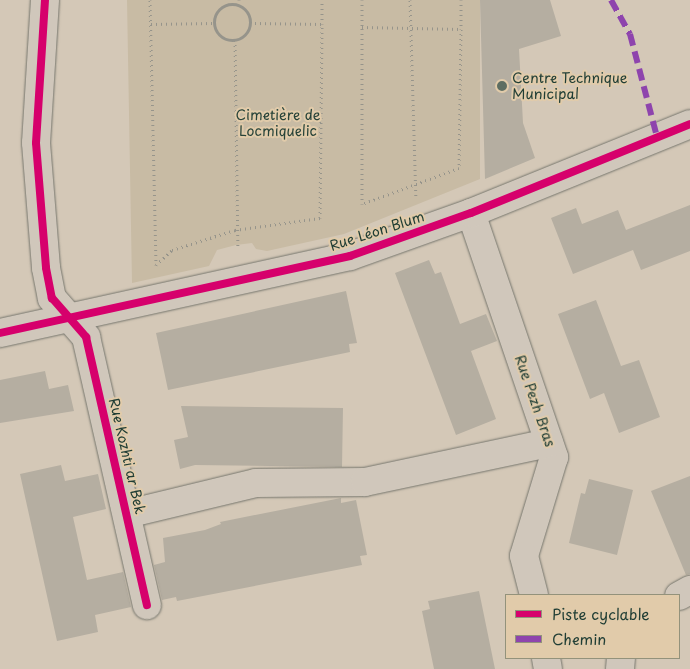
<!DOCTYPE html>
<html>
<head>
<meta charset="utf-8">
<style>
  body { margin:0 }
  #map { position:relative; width:690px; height:669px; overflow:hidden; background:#d4c8b7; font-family:"Playpen Sans",sans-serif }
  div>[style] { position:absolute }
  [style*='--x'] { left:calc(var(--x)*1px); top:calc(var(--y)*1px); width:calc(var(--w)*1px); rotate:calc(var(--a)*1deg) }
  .green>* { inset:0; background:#c8bba4 }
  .building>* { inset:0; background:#b5aea1 }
  .path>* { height:3px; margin-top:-1.5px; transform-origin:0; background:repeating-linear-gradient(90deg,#96948b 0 1px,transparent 0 5px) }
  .path>.ring { margin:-1.5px; padding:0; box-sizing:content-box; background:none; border:3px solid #96948b; border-radius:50% }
  .roads { filter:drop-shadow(0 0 1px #76766d) drop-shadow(0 0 1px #76766d) }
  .minor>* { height:28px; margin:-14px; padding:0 14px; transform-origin:14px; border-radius:14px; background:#d0c7bb }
  .quiet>* { height:6px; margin-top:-3px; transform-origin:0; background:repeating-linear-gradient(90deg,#8e44ad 0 12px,transparent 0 18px) }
  .cycleway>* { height:8px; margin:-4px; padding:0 4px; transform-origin:4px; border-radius:4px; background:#d6006c }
  .dots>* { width:14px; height:14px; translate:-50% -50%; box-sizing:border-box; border:2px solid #e1cbaa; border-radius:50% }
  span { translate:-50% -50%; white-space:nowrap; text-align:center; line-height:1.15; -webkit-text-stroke:4px #e1cbaa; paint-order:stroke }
  .poi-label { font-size:14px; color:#1f3d34 }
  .left { translate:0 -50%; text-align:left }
  .park-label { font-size:14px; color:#274339 }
  .street-label { font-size:14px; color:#1f3d34 }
  .legend { position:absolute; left:505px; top:594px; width:175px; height:65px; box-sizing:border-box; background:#e1cbaa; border:1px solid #93927b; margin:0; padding:6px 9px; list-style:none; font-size:15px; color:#1f3d34 }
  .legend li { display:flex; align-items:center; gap:10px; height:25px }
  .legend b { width:25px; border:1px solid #93927b }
</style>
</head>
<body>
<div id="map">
  <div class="green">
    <div style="clip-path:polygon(127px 0,480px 0,480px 179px,344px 234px,267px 251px,256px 249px,252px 243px,236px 245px,217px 250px,209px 266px,132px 283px)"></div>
  </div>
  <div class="building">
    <div style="clip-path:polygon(480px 0,550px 0,561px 36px,519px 49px,523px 123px,535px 158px,485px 179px)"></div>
    <div style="clip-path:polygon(690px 205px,690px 251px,641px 270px,633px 250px,573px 274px,551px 218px,576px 208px,582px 224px,618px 210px,626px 230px)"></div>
    <div style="clip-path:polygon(429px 260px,435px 274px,441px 272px,460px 324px,486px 314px,497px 341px,471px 351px,496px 419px,456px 435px,395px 273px)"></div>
    <div style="clip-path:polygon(346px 291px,357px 343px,349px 344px,350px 352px,168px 390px,156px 333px)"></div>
    <div style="clip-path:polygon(596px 300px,621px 366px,639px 360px,660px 417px,619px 433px,604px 393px,590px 399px,558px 314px)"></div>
    <div style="clip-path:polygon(45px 371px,49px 389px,68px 385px,74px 411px,0 423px,0 380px)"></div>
    <div style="clip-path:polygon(181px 406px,343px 408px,342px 467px,195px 465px,180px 469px,174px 440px,188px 437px)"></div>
    <div style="clip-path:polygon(61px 465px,65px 481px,98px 474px,106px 509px,73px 517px,87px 580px,123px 572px,131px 607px,95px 615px,98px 632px,57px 641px,20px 474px)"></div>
    <div style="clip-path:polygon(690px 476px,690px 574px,686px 575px,651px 491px)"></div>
    <div style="clip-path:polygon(589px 479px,633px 490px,617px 555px,569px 543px,581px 493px,585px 494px)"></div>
    <div style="clip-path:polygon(341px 498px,341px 503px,356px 500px,367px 555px,360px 556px,362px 565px,177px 601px,176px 597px,162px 600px,154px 565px,165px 562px,163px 538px,205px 530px,221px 524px,220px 522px)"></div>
    <div style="clip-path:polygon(479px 591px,495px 669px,434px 669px,422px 611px,430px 609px,428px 601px)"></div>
  </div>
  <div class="path">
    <div style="--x:150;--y:0;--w:265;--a:88.7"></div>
    <div style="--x:156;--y:265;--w:22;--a:-43"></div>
    <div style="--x:172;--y:250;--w:66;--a:-17.6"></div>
    <div style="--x:235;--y:230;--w:86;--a:-8"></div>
    <div style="--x:320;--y:218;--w:194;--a:-89.4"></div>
    <div style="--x:362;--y:0;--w:27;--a:90"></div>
    <div style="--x:410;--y:0;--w:199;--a:88.3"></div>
    <div style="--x:461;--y:0;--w:29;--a:90"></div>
    <div style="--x:461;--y:29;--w:139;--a:90.8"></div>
    <div style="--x:459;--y:168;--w:103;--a:159.6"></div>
    <div style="--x:362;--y:204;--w:177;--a:-90"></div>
    <div style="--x:362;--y:27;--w:99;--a:1.2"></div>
    <div class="ring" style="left:214px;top:4px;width:33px;height:33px"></div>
    <div style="--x:239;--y:5;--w:5;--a:-90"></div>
    <div style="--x:250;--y:23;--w:72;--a:0.8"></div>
    <div style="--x:322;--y:24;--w:24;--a:-90"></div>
    <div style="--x:151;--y:24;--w:63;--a:-0.9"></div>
    <div style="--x:235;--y:40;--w:209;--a:89.2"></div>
  </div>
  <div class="roads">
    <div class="minor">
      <div style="--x:45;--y:0;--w:143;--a:93.6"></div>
      <div style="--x:36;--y:143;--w:125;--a:85.4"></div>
      <div style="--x:46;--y:268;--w:31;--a:79"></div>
      <div style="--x:52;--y:298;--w:52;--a:48.9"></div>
      <div style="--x:86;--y:337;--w:275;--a:77.2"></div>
      <div style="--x:471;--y:213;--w:258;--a:71.2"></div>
      <div style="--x:554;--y:457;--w:103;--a:106.9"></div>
      <div style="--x:524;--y:556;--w:40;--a:75.6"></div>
      <div style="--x:0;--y:333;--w:358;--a:-12.4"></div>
      <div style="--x:350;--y:256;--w:128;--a:-19.6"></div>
      <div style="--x:471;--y:213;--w:236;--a:-22.1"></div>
      <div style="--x:127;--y:514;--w:133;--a:-13.5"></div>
      <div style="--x:256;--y:483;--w:109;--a:-0.5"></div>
      <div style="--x:365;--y:482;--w:188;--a:-12"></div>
      <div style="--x:679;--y:596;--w:13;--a:-29"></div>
      <div style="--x:546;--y:658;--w:11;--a:80"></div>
      <div style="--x:620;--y:669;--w:11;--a:-85"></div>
    </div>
  </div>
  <div class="quiet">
    <div style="--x:611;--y:0;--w:39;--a:61"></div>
    <div style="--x:630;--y:34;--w:106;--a:75.3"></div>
  </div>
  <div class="cycleway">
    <div style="--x:45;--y:0;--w:143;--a:93.6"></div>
    <div style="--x:36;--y:143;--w:125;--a:85.4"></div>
    <div style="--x:46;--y:268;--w:31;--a:79"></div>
    <div style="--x:52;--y:298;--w:52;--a:48.9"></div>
    <div style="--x:86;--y:337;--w:275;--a:77.2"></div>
    <div style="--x:0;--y:333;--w:358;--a:-12.4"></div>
    <div style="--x:350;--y:256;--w:128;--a:-19.6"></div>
    <div style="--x:471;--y:213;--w:236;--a:-22.1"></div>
  </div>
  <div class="dots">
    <div style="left:502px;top:86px;background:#5e6e62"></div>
  </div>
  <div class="poi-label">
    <span class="left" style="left:512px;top:86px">Centre Technique<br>Municipal</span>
  </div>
  <div class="park-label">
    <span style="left:278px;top:123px">Cimetière de<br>Locmiquelic</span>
  </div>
  <div class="street-label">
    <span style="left:377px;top:231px;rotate:-18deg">Rue Léon Blum</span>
    <span style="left:535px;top:401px;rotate:71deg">Rue Pezh Bras</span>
    <span style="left:127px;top:456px;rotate:77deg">Rue Kozhti ar Bek</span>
  </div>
  <ul class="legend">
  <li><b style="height:6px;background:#d6006c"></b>Piste cyclable</li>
  <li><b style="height:6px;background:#8e44ad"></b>Chemin</li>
  </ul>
</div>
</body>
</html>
